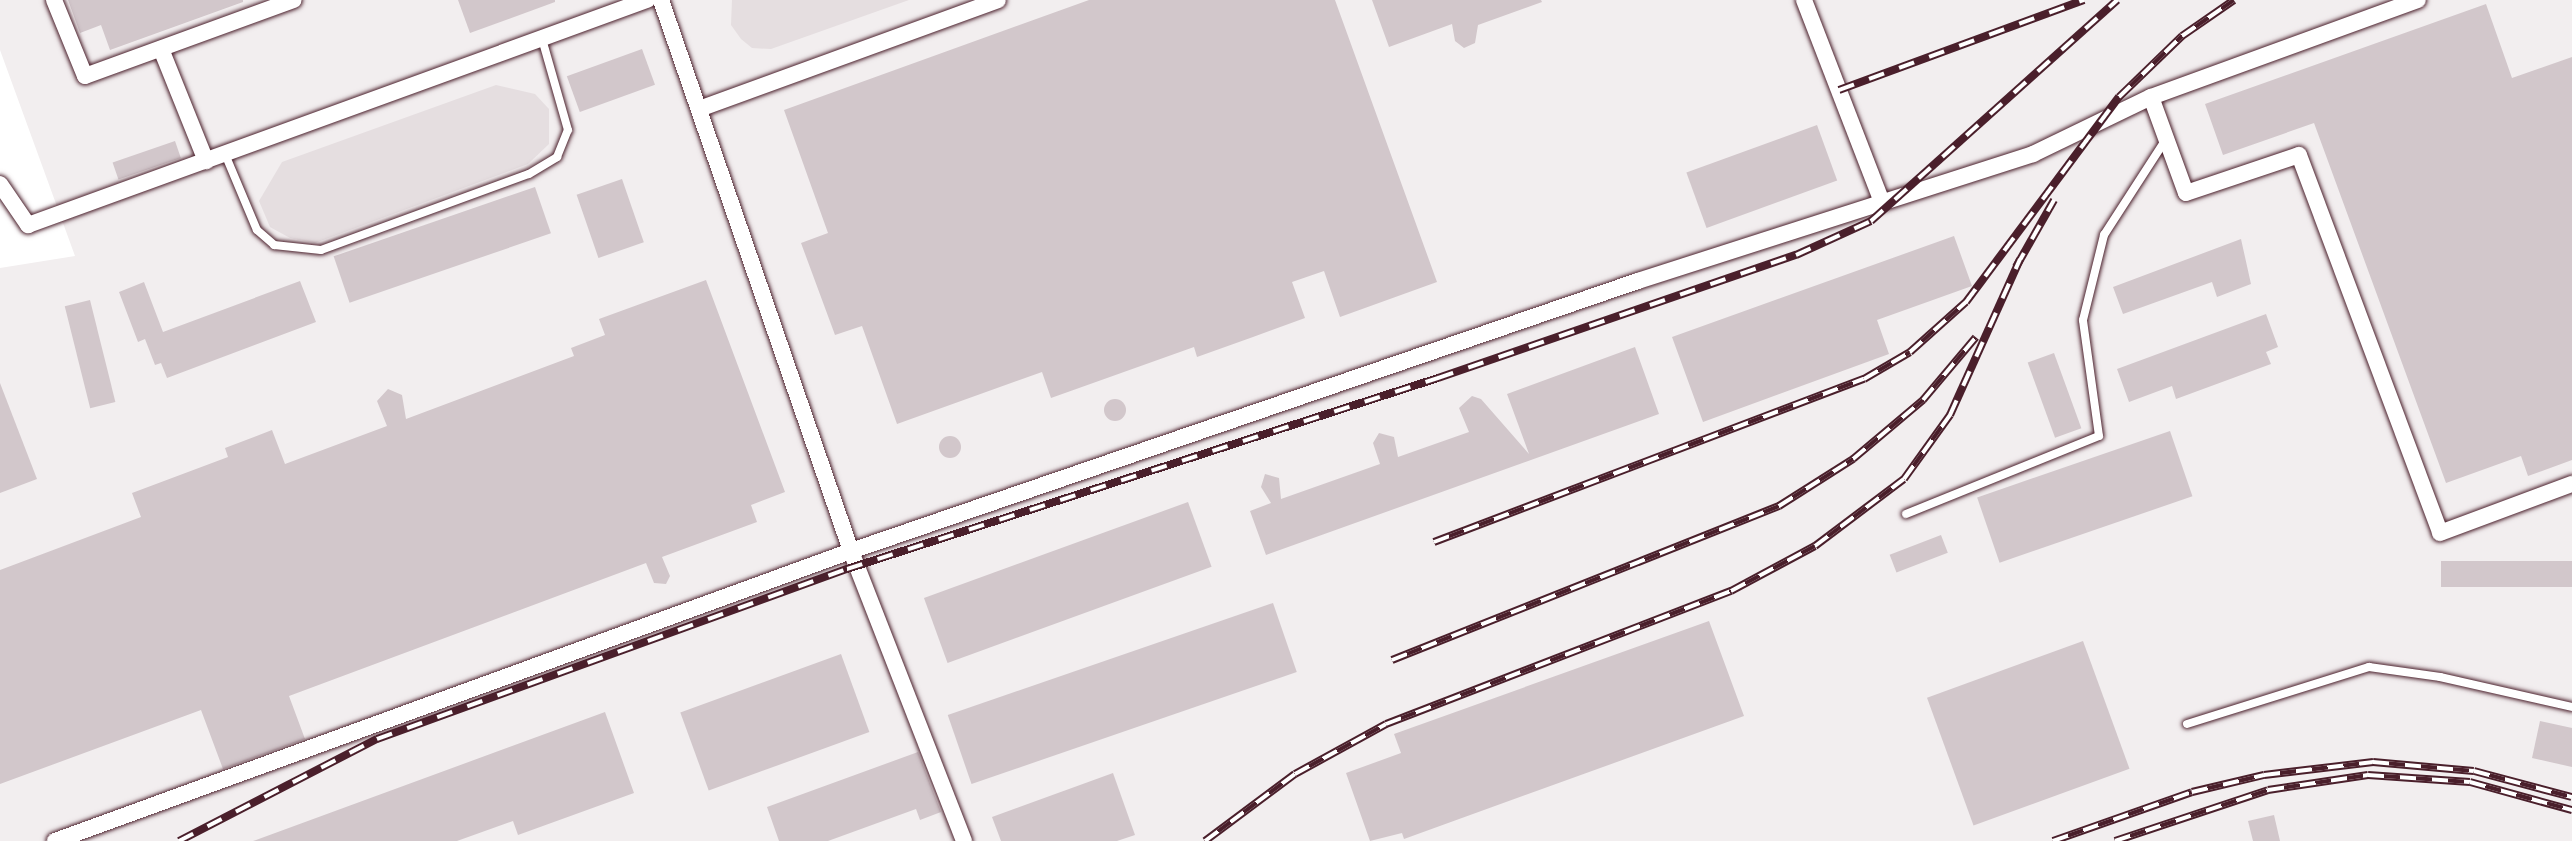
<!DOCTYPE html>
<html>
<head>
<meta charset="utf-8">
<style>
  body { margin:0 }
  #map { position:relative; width:2572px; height:841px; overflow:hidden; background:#fff; font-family:"Playpen Sans",sans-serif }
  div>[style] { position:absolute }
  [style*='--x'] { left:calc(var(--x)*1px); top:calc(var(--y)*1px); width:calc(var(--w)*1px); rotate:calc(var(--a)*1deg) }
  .built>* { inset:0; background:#f2eeef }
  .green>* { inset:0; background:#e5dee0 }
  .building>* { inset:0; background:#d2c7cb; transform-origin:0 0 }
  .round { border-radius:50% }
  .roads { filter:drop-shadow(0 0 2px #4a1f2b) drop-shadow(0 0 2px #4a1f2b) }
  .service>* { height:8px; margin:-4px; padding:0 4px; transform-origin:4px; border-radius:4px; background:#fff }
  .minor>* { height:16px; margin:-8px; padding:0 8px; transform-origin:8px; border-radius:8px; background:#fff }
  .rail>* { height:8px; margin-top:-4px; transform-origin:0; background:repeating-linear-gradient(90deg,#fff 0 16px,#4a1f2b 0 32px); box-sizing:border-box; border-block:2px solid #4a1f2b }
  span { translate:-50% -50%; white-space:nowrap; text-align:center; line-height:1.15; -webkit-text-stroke:7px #fff; paint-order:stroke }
</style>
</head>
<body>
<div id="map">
  <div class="built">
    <div style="clip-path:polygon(0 0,2572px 0,2572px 841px,0 841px,0 268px,75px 256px,0 50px)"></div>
  </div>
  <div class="green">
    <div style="clip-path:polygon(732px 0,909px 0,771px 49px,752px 48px,741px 39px,731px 25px)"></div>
    <div style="clip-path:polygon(496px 85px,535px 94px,549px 109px,549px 144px,528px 164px,315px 243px,290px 238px,270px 227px,259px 201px,282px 162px)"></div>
  </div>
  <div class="building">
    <div style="clip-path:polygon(68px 0,243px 0,243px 2px,110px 50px,101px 25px,80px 33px)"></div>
    <div style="clip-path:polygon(458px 0,555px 0,555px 2px,470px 33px)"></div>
    <div style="clip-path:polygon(1089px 0,1335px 0,1437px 282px,1340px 317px,1324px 271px,1292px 282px,1305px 318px,1253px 337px,1197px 357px,1194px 347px,1051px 398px,1042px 372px,897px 424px,862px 326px,835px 335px,801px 243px,828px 233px,784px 110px)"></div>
    <div style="clip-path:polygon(1372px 0,1541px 0,1542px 2px,1478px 25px,1475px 43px,1464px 48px,1455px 41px,1452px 24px,1389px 47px)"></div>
    <div style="clip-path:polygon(2486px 4px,2512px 78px,2572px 57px,2572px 460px,2528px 476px,2521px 456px,2446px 483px,2314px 123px,2223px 155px,2205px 104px)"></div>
    <div style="left:642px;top:49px;width:38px;height:80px;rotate:70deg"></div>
    <div style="left:1817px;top:125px;width:59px;height:139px;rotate:70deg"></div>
    <div style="left:175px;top:141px;width:18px;height:66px;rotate:71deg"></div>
    <div style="left:622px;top:179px;width:67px;height:48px;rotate:71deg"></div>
    <div style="left:535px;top:187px;width:49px;height:213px;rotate:71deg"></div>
    <div style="clip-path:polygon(1954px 236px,1972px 286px,1877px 320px,1889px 354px,1703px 422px,1672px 337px)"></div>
    <div style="clip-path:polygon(2241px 239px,2251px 284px,2217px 297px,2212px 282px,2123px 314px,2113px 287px)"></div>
    <div style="clip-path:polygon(706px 280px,785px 492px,751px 505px,757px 522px,662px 557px,670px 576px,666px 584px,654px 583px,646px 563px,289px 696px,305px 739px,223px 769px,201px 710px,0 784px,0 570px,141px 517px,132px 493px,228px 457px,225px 448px,272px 430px,285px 464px,387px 426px,377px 401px,388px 389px,402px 395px,406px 419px,574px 356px,571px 348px,605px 335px,599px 319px)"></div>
    <div style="clip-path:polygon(300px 281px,316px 322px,167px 378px,161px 363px,155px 365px,145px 339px,138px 342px,119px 292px,144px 282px,163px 332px)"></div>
    <div style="left:90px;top:300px;width:105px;height:26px;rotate:76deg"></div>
    <div style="clip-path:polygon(2266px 314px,2278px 347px,2266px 352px,2271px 364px,2176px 399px,2172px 386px,2129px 402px,2117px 369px)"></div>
    <div style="clip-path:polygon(1635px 347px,1659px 414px,1266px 555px,1250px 511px,1271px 503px,1261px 487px,1265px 474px,1279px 478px,1281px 499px,1380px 464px,1373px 443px,1379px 433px,1394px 437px,1398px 457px,1469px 432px,1459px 408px,1472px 396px,1481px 399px,1529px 454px,1507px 394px)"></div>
    <div style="left:2054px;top:353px;width:80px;height:28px;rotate:70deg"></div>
    <div style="clip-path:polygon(0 383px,37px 479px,0 493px)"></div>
    <div class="round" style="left:1104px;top:399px;width:22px;height:22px"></div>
    <div style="left:2170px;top:431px;width:69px;height:204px;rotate:71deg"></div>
    <div class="round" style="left:939px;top:436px;width:22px;height:22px"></div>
    <div style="left:1188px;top:502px;width:69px;height:281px;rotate:70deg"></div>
    <div style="left:1941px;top:535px;width:19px;height:55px;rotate:69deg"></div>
    <div style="left:2572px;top:561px;width:26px;height:131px;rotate:90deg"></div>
    <div style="left:1273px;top:603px;width:73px;height:344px;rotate:71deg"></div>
    <div style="clip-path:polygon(1709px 621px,1744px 716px,1404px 839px,1402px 833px,1370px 841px,1346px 773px,1401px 753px,1394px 734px)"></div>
    <div style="left:2083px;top:641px;width:136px;height:166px;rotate:70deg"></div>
    <div style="left:841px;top:654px;width:83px;height:171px;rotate:70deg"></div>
    <div style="clip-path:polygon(605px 712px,634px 793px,518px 835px,513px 821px,457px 841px,253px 841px)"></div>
    <div style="clip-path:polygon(2540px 721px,2572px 728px,2572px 767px,2532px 758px)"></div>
    <div style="clip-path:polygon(918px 752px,941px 812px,920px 820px,916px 809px,828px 841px,779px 841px,767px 807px)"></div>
    <div style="clip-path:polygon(1113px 773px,1135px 835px,1117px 841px,1001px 841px,992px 817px)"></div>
    <div style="clip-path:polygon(2274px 815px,2280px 841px,2253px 841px,2248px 821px)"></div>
  </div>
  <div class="roads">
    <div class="service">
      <div style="--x:225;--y:154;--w:82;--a:67.2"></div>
      <div style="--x:257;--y:230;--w:23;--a:41"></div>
      <div style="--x:274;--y:245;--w:47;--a:6.1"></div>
      <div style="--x:321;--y:250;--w:221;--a:-20.1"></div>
      <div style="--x:529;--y:174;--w:33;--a:-31"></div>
      <div style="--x:557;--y:157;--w:29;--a:-68"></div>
      <div style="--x:568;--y:130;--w:95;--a:-105.9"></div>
      <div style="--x:1906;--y:514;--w:208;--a:-22"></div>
      <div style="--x:2099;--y:436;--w:117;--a:-97.9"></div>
      <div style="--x:2083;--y:320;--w:88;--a:-76.1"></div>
      <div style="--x:2104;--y:235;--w:114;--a:-57.1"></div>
      <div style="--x:2187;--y:724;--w:191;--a:-17.4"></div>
      <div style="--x:2369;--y:667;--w:72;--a:8"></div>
      <div style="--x:2440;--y:677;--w:135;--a:12.8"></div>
    </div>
    <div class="minor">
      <div style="--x:54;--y:0;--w:82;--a:67.8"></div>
      <div style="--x:85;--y:76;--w:222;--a:-20"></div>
      <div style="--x:1804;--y:0;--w:217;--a:68.9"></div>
      <div style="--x:161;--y:49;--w:121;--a:68.1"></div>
      <div style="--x:2151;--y:97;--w:102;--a:70"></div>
      <div style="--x:2186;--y:193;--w:119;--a:-18.6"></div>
      <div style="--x:2299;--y:155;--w:403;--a:69.5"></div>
      <div style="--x:2440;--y:533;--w:141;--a:-20.4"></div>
      <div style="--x:699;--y:109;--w:318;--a:-20"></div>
      <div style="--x:0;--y:184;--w:50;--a:55.7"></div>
      <div style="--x:28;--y:225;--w:659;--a:-19.98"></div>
      <div style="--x:55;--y:841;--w:847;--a:-20.02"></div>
      <div style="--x:851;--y:551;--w:583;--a:-109.03"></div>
      <div style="--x:964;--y:841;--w:311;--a:-111.3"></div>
      <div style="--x:851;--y:551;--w:832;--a:-18.94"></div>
      <div style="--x:1638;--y:281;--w:415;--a:-17.8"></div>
      <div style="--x:2033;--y:154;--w:131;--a:-25.8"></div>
      <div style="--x:2151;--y:97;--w:284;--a:-20"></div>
    </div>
  </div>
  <div class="rail">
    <div style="--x:1839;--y:90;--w:261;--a:-20.2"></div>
    <div style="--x:2016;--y:267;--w:77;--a:-60.4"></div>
    <div style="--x:1434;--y:542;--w:460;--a:-20.8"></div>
    <div style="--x:1864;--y:379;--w:53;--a:-30.4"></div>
    <div style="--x:1910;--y:352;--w:75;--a:-41.8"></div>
    <div style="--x:1966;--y:302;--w:256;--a:-53.3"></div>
    <div style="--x:2119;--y:97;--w:88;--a:-44.1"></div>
    <div style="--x:2182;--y:36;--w:63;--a:-34.7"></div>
    <div style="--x:1392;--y:660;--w:417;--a:-21.7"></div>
    <div style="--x:1779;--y:506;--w:88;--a:-32.4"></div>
    <div style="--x:1853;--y:459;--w:92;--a:-40.1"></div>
    <div style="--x:1923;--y:400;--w:82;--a:-49.9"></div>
    <div style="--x:179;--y:841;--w:223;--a:-27.3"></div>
    <div style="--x:377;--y:739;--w:500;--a:-19.9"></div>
    <div style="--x:847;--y:569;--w:621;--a:-17.91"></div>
    <div style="--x:1438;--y:378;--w:379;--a:-19"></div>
    <div style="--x:1796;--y:255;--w:82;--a:-24.4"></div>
    <div style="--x:1871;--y:221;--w:331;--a:-41.9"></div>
    <div style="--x:1205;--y:841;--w:112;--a:-36.7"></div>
    <div style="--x:1295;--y:774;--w:104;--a:-28.8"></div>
    <div style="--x:1386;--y:724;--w:370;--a:-21.1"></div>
    <div style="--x:1731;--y:591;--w:95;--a:-28.2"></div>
    <div style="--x:1815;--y:546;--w:111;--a:-37"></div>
    <div style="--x:1904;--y:479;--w:79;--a:-54.3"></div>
    <div style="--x:1950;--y:415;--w:171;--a:-65.8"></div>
    <div style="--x:2053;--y:841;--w:147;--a:-19.4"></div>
    <div style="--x:2192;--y:792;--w:74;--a:-13.3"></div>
    <div style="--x:2264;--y:775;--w:110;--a:-6.8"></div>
    <div style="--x:2373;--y:762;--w:101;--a:5.1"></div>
    <div style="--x:2474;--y:771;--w:101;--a:14.9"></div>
    <div style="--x:2115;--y:841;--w:161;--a:-18.4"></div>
    <div style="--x:2268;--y:790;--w:101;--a:-8.5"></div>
    <div style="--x:2368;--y:775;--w:102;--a:3.9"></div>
    <div style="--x:2470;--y:782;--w:106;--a:15.4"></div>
  </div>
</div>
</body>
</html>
